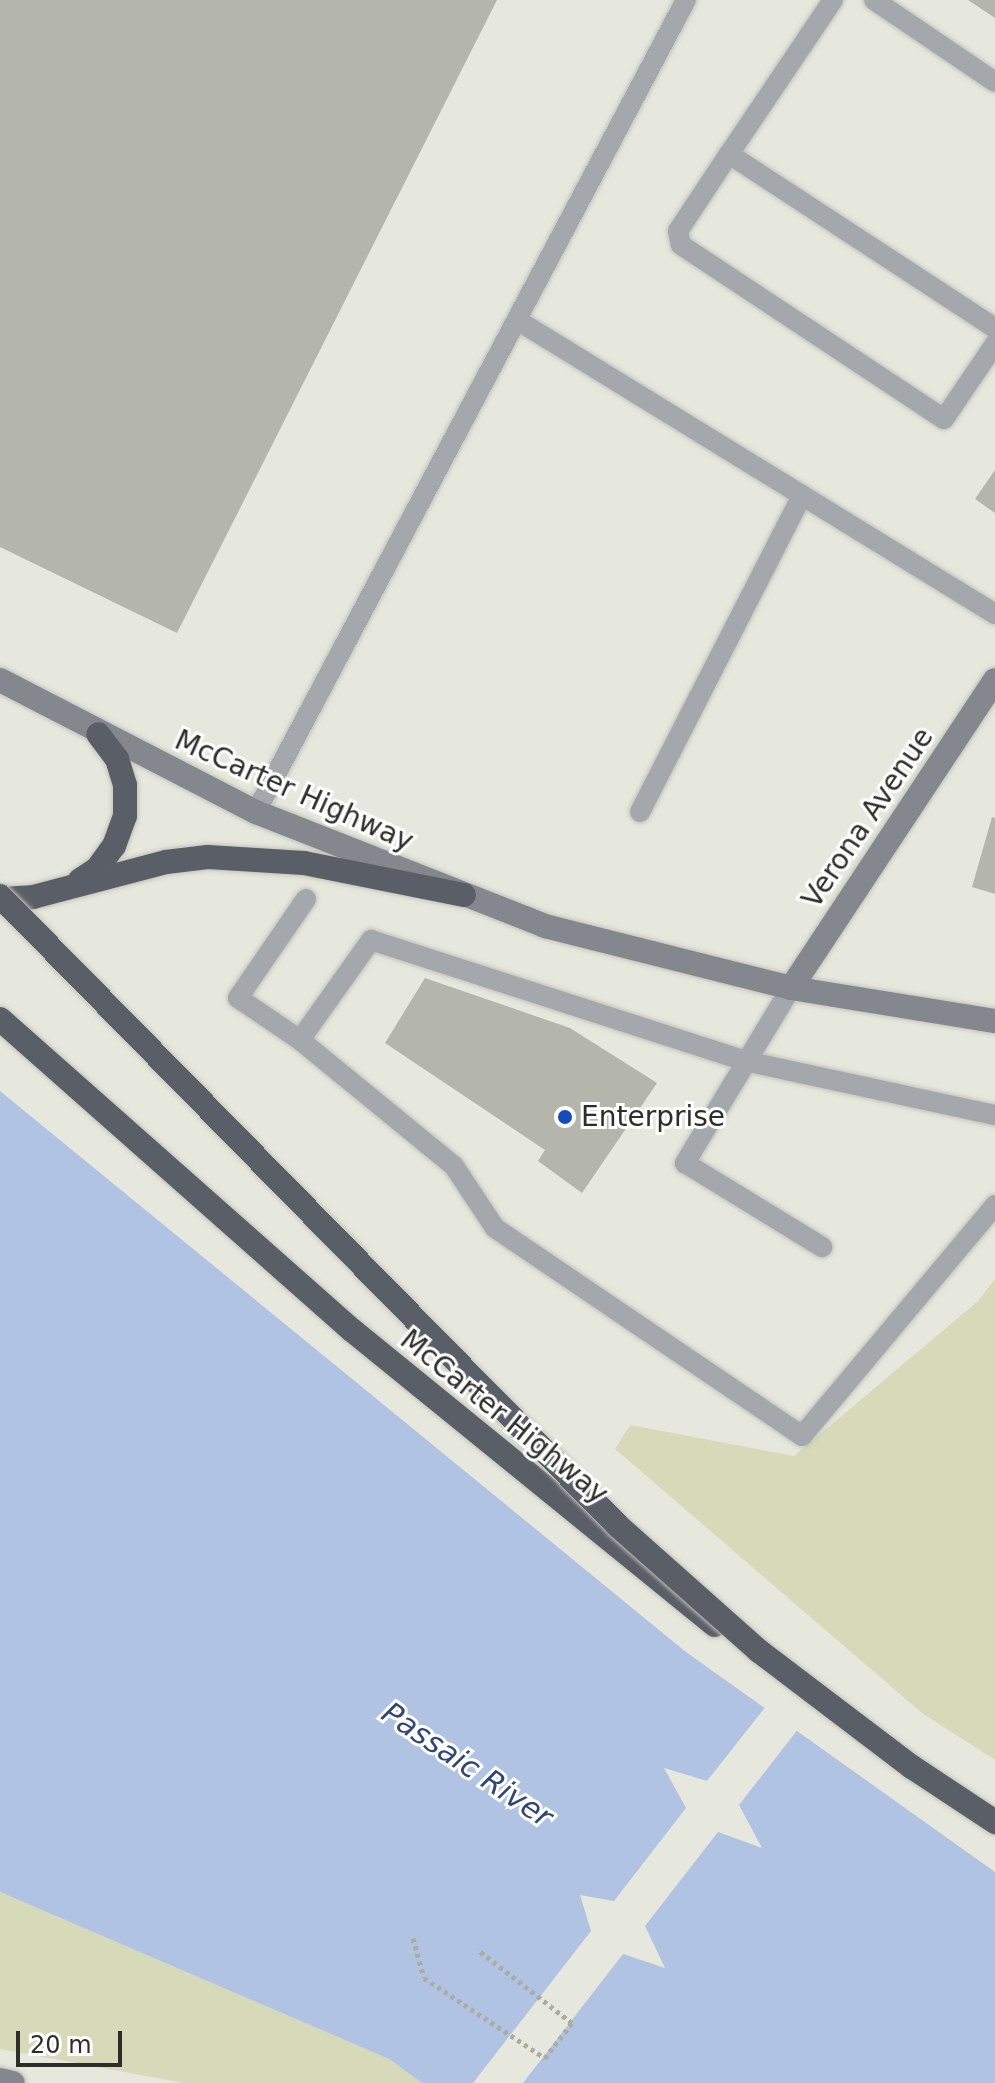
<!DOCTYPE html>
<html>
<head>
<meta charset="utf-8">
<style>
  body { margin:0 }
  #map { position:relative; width:995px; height:2083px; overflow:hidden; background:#e7e8dd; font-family:"DejaVu Sans",sans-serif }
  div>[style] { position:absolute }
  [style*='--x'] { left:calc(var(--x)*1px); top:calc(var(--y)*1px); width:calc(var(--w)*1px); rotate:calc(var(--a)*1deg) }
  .green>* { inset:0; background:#d7dab8 }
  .water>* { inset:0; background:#b1c3e2 }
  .pier>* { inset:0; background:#e7e8dd }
  .building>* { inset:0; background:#b5b6ab }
  .path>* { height:5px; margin-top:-2.5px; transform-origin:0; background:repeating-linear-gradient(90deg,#abaca3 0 4px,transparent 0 8px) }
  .roads { filter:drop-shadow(0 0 2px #c2c3b9) drop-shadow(0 0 2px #c2c3b9) }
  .lane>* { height:20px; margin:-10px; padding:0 10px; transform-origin:10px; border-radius:10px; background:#a4a7ab }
  .secondary>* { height:24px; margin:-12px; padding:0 12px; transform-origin:12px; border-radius:12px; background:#84888e }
  .highway>* { height:24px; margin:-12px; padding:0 12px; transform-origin:12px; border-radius:12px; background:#595e67 }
  .bridges { filter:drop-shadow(0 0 2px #c2c3b9) drop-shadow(0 0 2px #c2c3b9) }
  .highway-bridge>* { height:24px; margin:-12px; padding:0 12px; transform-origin:12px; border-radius:12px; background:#595e67 }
  .dots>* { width:22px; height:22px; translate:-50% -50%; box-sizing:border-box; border:4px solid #fff; border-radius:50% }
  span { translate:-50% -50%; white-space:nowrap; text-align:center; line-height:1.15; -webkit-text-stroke:6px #fff; paint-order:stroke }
  .street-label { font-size:28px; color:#2d2e29 }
  .poi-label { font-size:28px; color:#2d2e29 }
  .left { translate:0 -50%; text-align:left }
  .water-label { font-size:30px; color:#304772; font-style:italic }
  .scale { position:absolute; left:16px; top:2031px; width:106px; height:36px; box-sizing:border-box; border:4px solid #2d2e29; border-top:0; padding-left:10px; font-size:24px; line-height:28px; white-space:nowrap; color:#2d2e29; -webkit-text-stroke:6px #fff; paint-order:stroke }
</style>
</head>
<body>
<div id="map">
  <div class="green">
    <div style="clip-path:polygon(995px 1279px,995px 1760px,922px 1713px,615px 1449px,630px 1425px,794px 1456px,978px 1301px)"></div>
    <div style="clip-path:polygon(0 1892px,389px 2059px,422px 2083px,184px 2083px,0 2049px)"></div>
  </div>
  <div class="water">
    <div style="clip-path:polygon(0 1091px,686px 1652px,995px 1872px,995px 2083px,422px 2083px,389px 2059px,0 1892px)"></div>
  </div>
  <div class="pier">
    <div style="clip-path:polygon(767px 1705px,799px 1728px,739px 1805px,762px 1848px,718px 1832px,645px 1926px,665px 1968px,623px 1954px,523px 2083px,473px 2083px,591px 1931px,580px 1895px,614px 1901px,686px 1808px,664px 1768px,707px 1781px)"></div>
  </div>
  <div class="building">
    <div style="clip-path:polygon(0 0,497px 0,177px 633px,0 547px)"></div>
    <div style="clip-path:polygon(968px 0,995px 0,995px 18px)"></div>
    <div style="clip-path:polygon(995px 470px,995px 513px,975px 499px)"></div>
    <div style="clip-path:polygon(992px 817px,995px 818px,995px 894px,972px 887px)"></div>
    <div style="clip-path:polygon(425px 978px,570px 1028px,657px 1083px,582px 1193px,538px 1161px,545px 1150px,385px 1043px)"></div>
  </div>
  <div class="path">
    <div style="--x:413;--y:1938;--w:41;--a:74.6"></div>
    <div style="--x:424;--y:1978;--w:145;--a:33.5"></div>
    <div style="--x:545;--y:2058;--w:44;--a:-52.4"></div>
    <div style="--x:572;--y:2023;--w:120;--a:-142.1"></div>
  </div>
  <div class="roads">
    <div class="lane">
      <div style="--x:833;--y:0;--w:186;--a:124"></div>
      <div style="--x:729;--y:154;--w:318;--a:33.2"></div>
      <div style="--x:874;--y:0;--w:146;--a:34.1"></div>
      <div style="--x:729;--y:154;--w:92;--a:123.5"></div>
      <div style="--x:678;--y:231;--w:14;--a:78"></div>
      <div style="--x:681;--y:245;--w:315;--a:33.5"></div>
      <div style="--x:944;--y:419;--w:91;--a:-55.8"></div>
      <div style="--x:517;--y:320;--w:561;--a:31.59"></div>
      <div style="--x:256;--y:812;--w:919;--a:-62.1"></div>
      <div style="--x:640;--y:812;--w:356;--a:-62.9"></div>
      <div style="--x:306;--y:899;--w:120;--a:124.5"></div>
      <div style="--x:238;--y:998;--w:75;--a:34.1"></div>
      <div style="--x:300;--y:1040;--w:123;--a:-54.6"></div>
      <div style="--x:371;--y:940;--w:393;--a:17.9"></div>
      <div style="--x:745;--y:1061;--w:256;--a:12.2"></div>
      <div style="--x:791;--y:988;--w:205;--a:121.2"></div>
      <div style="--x:685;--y:1163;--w:161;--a:31.5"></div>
      <div style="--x:300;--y:1040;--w:199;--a:39.3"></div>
      <div style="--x:454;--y:1166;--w:74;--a:56.5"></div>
      <div style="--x:495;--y:1228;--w:371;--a:34.1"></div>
      <div style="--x:802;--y:1436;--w:301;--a:-50.1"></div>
    </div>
    <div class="secondary">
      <div style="--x:0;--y:680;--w:288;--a:27.3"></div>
      <div style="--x:256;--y:812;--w:311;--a:21.5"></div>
      <div style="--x:545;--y:926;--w:254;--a:14.1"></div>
      <div style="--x:791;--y:988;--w:207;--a:9.2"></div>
      <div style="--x:791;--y:988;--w:369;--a:-56.5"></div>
      <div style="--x:0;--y:2080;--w:13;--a:13"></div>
    </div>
    <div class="highway">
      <div style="--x:80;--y:880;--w:20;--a:-33"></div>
      <div style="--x:97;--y:869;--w:29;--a:-54"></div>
      <div style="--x:114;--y:846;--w:32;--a:-70"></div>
      <div style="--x:125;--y:816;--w:31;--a:-90"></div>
      <div style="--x:125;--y:785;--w:27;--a:-107"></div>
      <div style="--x:117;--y:759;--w:31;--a:-127"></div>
      <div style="--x:0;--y:899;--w:33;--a:-3"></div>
      <div style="--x:33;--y:897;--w:138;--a:-14.7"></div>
      <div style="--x:166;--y:862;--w:42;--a:-6.8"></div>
      <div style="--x:208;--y:857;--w:96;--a:3.6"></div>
      <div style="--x:304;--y:863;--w:163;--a:11.3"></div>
      <div style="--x:0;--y:1019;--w:471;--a:41.5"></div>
      <div style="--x:353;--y:1331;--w:466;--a:39.1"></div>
    </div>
  </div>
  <div class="bridges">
    <div class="highway-bridge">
      <div style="--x:0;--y:896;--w:881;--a:45.55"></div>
      <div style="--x:617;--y:1525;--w:190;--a:41.6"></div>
      <div style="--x:759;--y:1651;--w:192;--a:37.2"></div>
      <div style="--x:912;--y:1767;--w:100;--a:33.5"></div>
    </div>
  </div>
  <div class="dots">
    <div style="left:565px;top:1117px;background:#144db9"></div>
  </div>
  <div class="street-label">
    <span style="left:294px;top:791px;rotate:24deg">McCarter Highway</span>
    <span style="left:868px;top:818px;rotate:-56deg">Verona Avenue</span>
    <span style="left:504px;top:1417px;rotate:39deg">McCarter Highway</span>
  </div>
  <div class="poi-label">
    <span class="left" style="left:581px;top:1117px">Enterprise</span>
  </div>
  <div class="water-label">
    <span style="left:467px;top:1765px;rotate:34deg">Passaic River</span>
  </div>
  <div class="scale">20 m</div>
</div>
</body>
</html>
